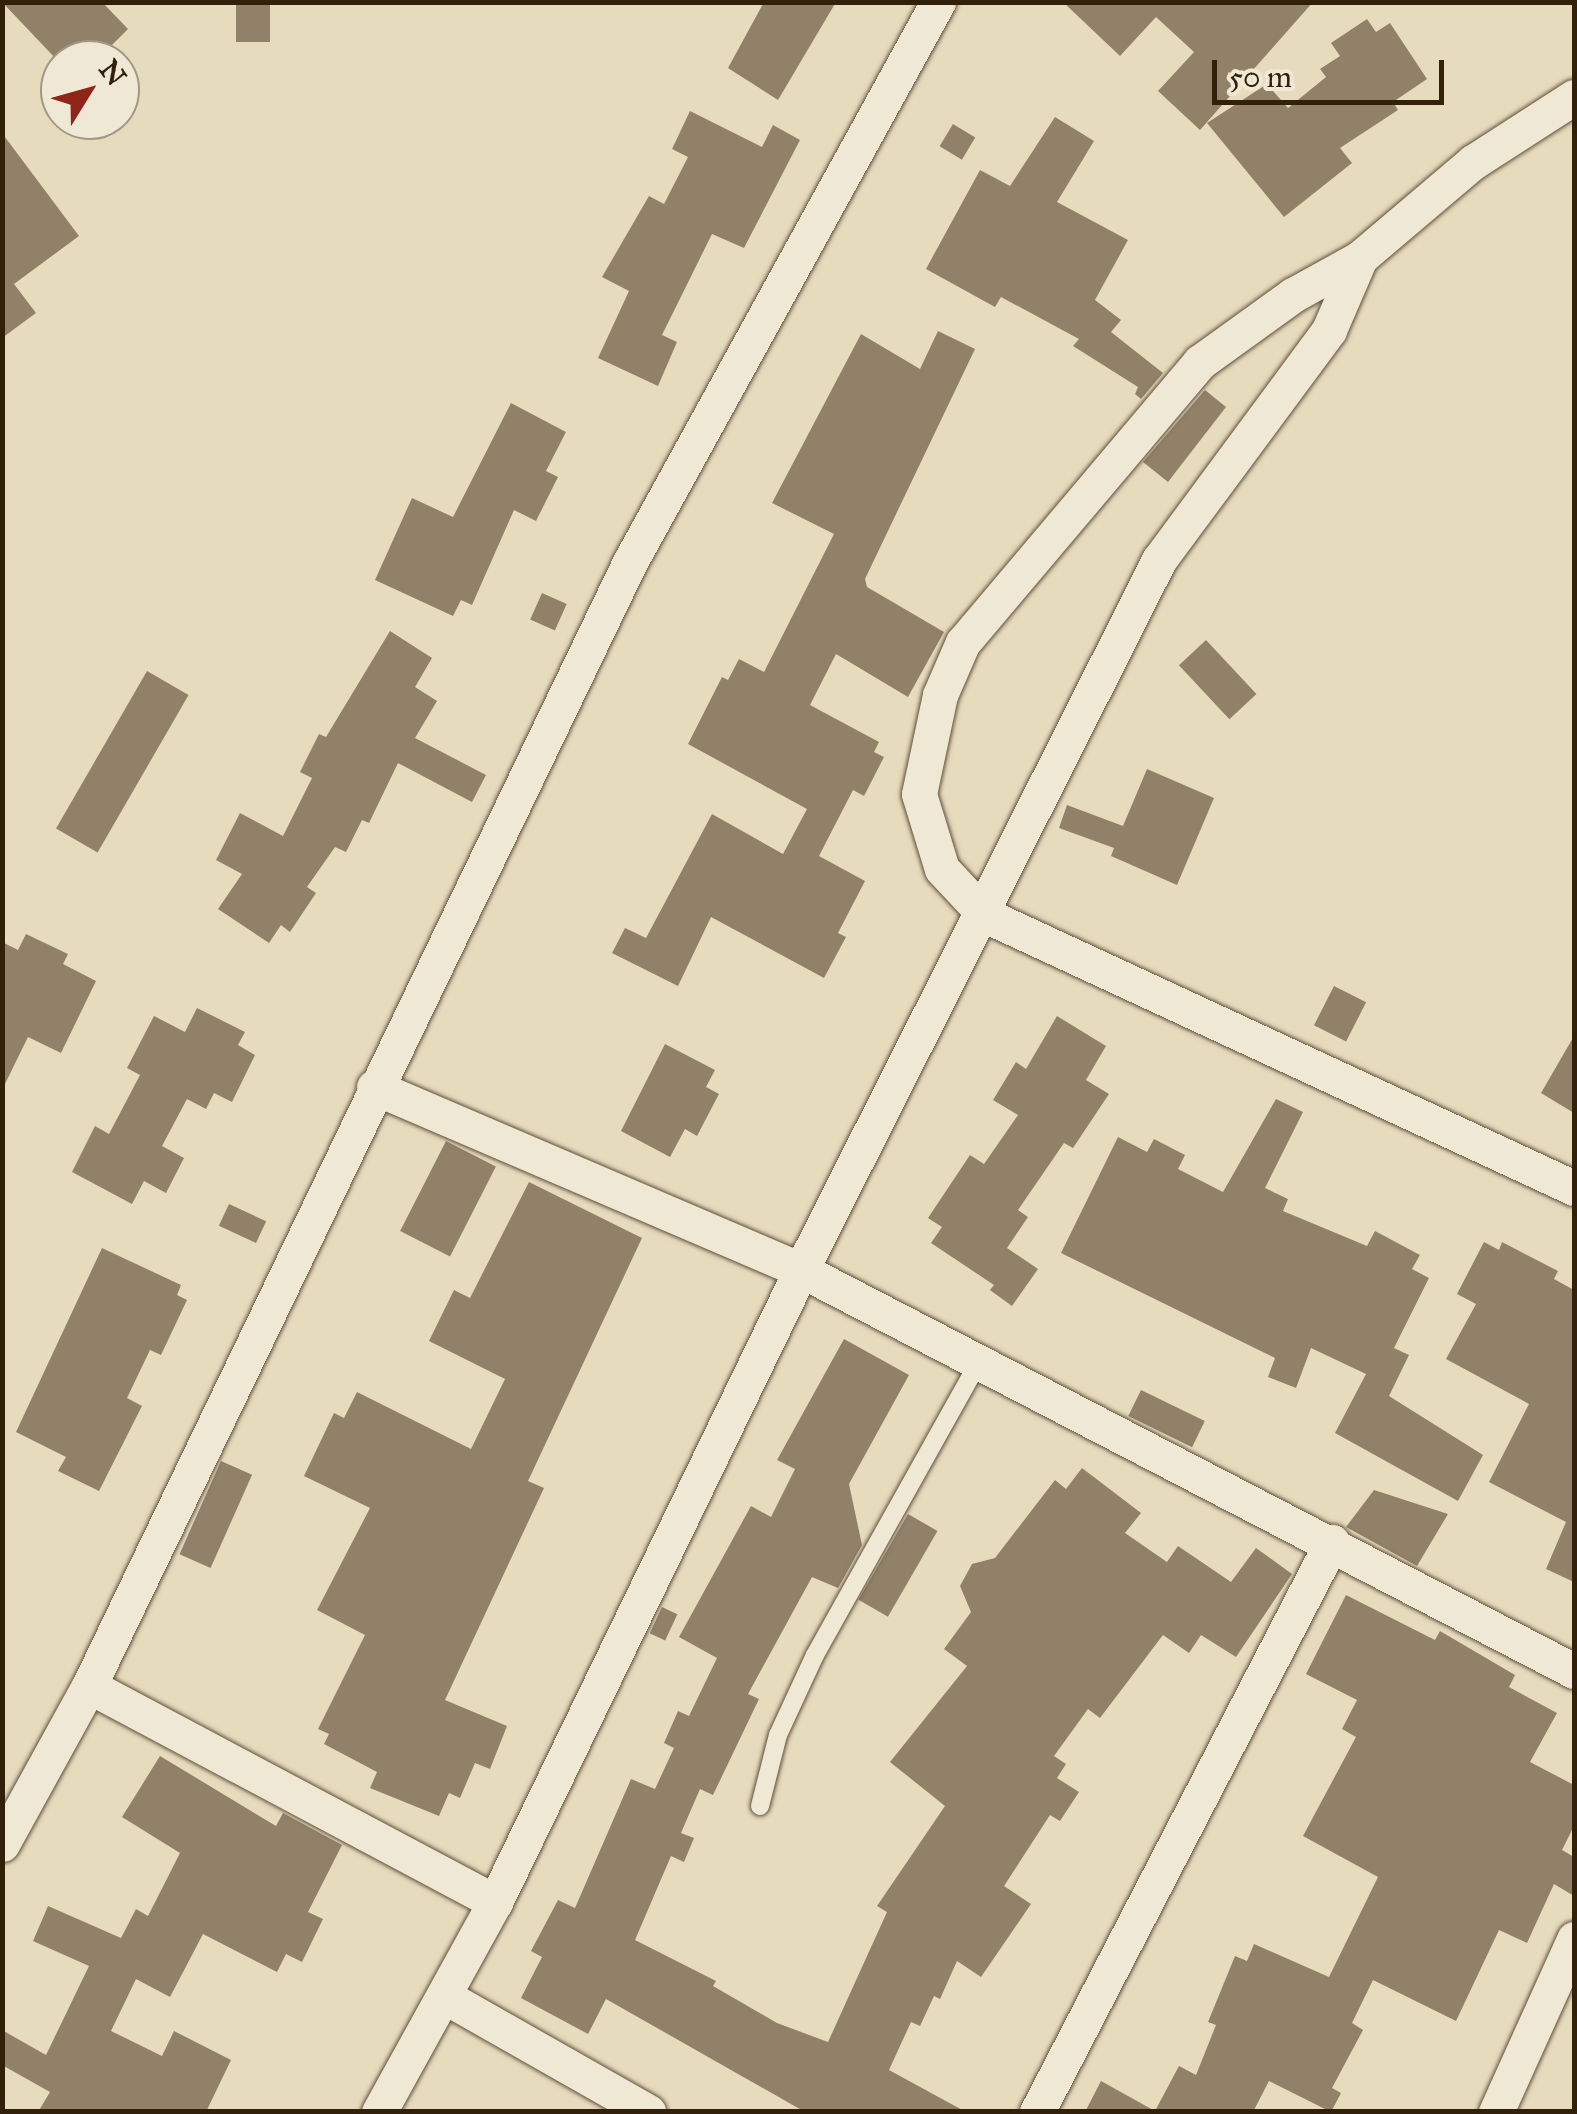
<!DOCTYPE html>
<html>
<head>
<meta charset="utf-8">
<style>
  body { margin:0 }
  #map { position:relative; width:1577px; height:2114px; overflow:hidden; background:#e7dbbe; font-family:"IM FELL Great Primer",serif }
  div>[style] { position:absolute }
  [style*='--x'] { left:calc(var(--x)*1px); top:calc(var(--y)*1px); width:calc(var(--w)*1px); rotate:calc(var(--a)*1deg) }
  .building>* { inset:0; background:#918168; transform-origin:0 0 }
  .roads { filter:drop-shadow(0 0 2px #604f38) drop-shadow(0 0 2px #604f38) }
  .lane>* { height:18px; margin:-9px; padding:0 9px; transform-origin:9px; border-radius:9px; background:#efe8d5 }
  .street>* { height:35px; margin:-17.5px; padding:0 17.5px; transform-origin:17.5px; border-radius:17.5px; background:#efe8d5 }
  span { translate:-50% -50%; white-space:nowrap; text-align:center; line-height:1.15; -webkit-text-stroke:10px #efe8d5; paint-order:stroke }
  .frame { position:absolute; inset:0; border:5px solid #33200b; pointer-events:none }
  .north { position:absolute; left:40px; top:40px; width:100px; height:100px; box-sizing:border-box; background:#efe8d5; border:2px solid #a49884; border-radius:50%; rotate:53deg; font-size:28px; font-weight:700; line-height:40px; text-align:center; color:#33200b }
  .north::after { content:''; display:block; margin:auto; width:35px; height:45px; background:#8f2418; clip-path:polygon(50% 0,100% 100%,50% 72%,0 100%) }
  .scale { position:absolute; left:1212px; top:60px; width:232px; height:45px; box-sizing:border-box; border:5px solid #33200b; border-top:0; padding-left:12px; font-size:30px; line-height:35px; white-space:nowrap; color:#33200b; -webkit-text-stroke:8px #efe8d5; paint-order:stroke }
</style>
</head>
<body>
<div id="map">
  <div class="building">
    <div style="clip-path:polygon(2px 2px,102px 2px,128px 29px,97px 60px,57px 60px)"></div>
    <div style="left:236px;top:2px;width:34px;height:40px"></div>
    <div style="clip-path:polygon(764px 2px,836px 2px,778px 100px,728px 68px)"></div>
    <div style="clip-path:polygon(1063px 2px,1313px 2px,1200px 130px,1158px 91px,1194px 52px,1156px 17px,1120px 56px)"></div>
    <div style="clip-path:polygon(1367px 19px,1376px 32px,1390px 23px,1427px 79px,1393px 102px,1398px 110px,1340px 148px,1352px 163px,1284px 217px,1207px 123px,1267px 84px,1288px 108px,1326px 77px,1320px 69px,1340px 56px,1331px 43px)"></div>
    <div style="clip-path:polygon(690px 111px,762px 147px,773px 125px,800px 140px,744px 248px,712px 234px,662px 335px,677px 342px,658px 386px,598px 358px,629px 291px,602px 277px,649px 196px,664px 204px,688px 157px,672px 149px)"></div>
    <div style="clip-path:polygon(1055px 117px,1094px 141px,1057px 202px,1128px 240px,1095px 300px,1121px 320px,1111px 332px,1163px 373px,1141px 399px,1135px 394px,1138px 387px,1073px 346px,1079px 339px,1001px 297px,995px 307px,926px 269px,980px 170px,1010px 186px)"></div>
    <div style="left:953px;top:124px;width:26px;height:26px;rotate:31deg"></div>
    <div style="clip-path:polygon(2px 133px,79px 236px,14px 284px,36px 313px,2px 338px)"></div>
    <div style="clip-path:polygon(938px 331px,975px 349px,865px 579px,867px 587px,944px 632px,908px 697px,836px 654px,810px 705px,879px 742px,874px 752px,884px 757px,864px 796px,853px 790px,819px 856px,865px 881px,838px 933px,846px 937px,824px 978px,711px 917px,678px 986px,612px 953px,625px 928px,646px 938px,712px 814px,783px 854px,807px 809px,688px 744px,722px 677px,728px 680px,739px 659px,764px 672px,834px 534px,772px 503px,861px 334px,920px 369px)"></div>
    <div style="clip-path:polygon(1205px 390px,1226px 407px,1168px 482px,1143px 462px)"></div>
    <div style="clip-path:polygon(511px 403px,566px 432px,546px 471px,558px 477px,536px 521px,514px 510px,472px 605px,461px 600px,453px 616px,375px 580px,412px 498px,453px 517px)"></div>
    <div style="left:542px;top:593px;width:27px;height:29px;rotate:24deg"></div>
    <div style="clip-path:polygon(390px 631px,432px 658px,415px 687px,437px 701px,415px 738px,486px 775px,472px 802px,398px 763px,369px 823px,362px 820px,346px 852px,335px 847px,307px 887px,316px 893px,290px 932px,281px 925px,269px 943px,218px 909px,242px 874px,216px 860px,240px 813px,283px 836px,312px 778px,300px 772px,319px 734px,326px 737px)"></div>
    <div style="left:1206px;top:640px;width:74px;height:37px;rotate:47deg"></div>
    <div style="left:147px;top:671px;width:48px;height:182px;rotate:30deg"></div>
    <div style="clip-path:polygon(1147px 769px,1214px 798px,1177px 885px,1111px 856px,1114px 848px,1059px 828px,1067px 805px,1123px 826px)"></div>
    <div style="clip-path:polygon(26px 934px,68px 954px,63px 964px,96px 981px,61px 1053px,28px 1037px,2px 1090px,2px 942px,18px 950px)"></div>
    <div style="left:1334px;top:986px;width:36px;height:44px;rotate:27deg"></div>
    <div style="clip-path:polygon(197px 1008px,245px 1032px,238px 1045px,255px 1055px,232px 1102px,214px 1093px,206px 1109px,187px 1099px,162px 1146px,184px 1158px,166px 1193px,144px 1181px,132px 1204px,72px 1172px,95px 1126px,109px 1134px,140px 1075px,127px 1068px,154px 1016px,185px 1032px)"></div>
    <div style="clip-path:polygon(1057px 1016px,1106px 1046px,1086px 1080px,1109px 1094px,1073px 1148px,1064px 1143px,1018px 1210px,1028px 1217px,1007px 1248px,1038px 1269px,1012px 1306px,990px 1290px,994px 1285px,931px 1243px,942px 1227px,928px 1218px,970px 1155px,984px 1164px,1018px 1115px,993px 1100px,1016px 1062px,1026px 1069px)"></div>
    <div style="clip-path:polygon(1574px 1036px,1574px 1113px,1541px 1093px)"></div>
    <div style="clip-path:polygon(665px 1044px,715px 1070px,706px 1087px,719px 1094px,697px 1136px,685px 1129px,670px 1157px,621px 1131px)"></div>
    <div style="clip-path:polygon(1276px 1099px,1303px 1112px,1265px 1188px,1288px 1199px,1283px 1211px,1367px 1246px,1375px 1231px,1420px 1255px,1412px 1269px,1429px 1278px,1394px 1348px,1409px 1355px,1389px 1396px,1483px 1455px,1458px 1501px,1335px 1433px,1366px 1374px,1311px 1348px,1296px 1388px,1268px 1377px,1275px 1358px,1061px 1253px,1118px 1137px,1147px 1152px,1154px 1139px,1185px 1155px,1178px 1169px,1223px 1192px)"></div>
    <div style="left:446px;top:1141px;width:56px;height:101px;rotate:27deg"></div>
    <div style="clip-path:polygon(529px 1182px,642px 1238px,528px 1481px,544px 1488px,445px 1700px,507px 1726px,490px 1769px,475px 1763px,460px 1798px,449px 1793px,439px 1816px,370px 1788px,377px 1772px,324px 1744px,329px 1734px,318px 1729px,365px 1635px,317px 1610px,370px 1508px,304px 1476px,334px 1413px,344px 1418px,357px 1392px,471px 1449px,505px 1379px,429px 1341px,454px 1290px,470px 1298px)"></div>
    <div style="left:229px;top:1204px;width:41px;height:24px;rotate:25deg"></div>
    <div style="clip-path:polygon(1484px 1242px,1499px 1250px,1502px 1242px,1558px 1271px,1554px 1279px,1574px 1290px,1574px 1582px,1546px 1569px,1566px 1522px,1489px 1482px,1529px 1404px,1446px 1359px,1476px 1304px,1457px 1294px)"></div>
    <div style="clip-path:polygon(102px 1248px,181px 1285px,177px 1295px,187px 1300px,161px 1355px,150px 1350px,127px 1398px,142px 1406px,99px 1491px,58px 1471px,66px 1457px,16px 1432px)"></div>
    <div style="clip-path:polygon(844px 1339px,909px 1375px,849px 1484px,862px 1545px,838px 1588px,812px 1577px,748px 1694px,759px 1699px,713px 1795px,700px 1789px,681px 1833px,694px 1838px,684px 1862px,671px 1856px,635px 1940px,716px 1981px,713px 1986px,777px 2023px,828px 2042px,887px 1912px,877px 1906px,945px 1806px,890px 1762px,967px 1666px,944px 1649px,971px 1612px,960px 1586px,972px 1564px,995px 1558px,1055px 1480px,1066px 1489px,1082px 1468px,1141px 1513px,1125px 1533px,1167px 1562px,1178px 1546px,1231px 1582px,1256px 1548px,1292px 1574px,1236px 1657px,1201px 1635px,1189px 1653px,1163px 1635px,1100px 1718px,1088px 1709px,1054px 1756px,1066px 1764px,1057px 1778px,1079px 1792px,1060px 1821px,1050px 1815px,1004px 1886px,1031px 1904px,981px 1977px,957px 1961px,940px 1999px,934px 1996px,920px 2026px,911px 2022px,889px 2070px,966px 2112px,805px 2112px,606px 1999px,588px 2034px,521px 1998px,542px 1957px,531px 1951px,558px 1900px,575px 1908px,631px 1779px,655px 1789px,674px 1748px,664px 1743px,678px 1711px,689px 1716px,717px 1658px,679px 1637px,751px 1506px,771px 1517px,795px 1469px,777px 1460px)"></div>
    <div style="left:1141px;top:1390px;width:71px;height:29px;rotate:26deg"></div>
    <div style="left:221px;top:1461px;width:34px;height:102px;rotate:24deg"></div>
    <div style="clip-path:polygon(1374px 1490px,1448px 1514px,1417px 1566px,1346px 1527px)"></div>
    <div style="left:908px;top:1514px;width:34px;height:99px;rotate:30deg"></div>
    <div style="clip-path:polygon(1346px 1595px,1435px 1640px,1440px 1631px,1515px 1675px,1509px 1687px,1557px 1713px,1530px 1762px,1574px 1785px,1574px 1826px,1562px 1850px,1574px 1857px,1574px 1896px,1554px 1884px,1527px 1943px,1499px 1930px,1456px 2021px,1373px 1980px,1352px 2023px,1363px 2030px,1332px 2088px,1341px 2093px,1331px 2112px,1269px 2081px,1253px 2112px,1085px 2112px,1101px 2081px,1155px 2111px,1179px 2066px,1196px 2075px,1216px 2025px,1208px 2022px,1235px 1956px,1247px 1961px,1254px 1944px,1329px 1977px,1378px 1877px,1303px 1836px,1356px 1737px,1342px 1729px,1357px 1700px,1306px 1674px)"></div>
    <div style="left:662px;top:1607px;width:17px;height:29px;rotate:25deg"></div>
    <div style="clip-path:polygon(160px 1756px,276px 1826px,283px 1813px,342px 1845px,308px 1912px,323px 1919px,302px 1962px,286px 1954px,277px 1972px,203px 1934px,170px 1997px,136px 1979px,111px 2031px,162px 2056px,174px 2031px,231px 2060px,206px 2112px,38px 2112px,50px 2092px,2px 2065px,2px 2030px,46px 2055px,89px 1966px,33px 1941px,48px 1906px,121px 1938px,136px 1909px,148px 1916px,180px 1853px,122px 1817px)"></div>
  </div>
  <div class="roads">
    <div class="lane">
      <div style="--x:760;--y:1806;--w:73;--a:-75.8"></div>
      <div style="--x:778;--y:1735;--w:88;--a:-65.2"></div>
      <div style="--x:815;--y:1655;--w:336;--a:-60.8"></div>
    </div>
    <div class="street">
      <div style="--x:1574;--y:97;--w:120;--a:147.2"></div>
      <div style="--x:1473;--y:162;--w:148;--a:139.7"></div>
      <div style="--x:1360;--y:258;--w:77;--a:151.1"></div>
      <div style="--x:1293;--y:295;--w:115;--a:144.2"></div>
      <div style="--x:1200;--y:362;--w:367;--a:130.2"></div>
      <div style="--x:963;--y:642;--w:58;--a:113.5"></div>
      <div style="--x:940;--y:695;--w:101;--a:102"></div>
      <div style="--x:919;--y:794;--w:78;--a:73"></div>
      <div style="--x:942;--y:869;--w:63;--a:46.9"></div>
      <div style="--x:985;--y:915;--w:649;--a:24.87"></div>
      <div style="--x:374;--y:1087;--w:465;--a:23.2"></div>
      <div style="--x:801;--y:1270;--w:871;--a:27.42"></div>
      <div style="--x:89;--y:1686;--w:460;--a:28"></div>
      <div style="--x:2;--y:1844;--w:180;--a:-61.2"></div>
      <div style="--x:89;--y:1686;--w:1247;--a:-64.3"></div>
      <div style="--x:630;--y:562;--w:639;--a:-61.19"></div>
      <div style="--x:444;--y:1996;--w:235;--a:29.6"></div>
      <div style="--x:379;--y:2112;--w:240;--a:-61.1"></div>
      <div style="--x:495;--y:1902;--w:702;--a:-64.16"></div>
      <div style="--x:801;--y:1270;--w:795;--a:-63.24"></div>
      <div style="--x:1159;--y:560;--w:286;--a:-53.5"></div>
      <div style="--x:1329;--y:330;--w:78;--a:-66.7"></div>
      <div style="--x:1037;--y:2112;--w:642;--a:-62.64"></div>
      <div style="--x:1496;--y:2112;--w:190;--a:-65.7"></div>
    </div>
  </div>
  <div class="frame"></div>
  <div class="north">N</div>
  <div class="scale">50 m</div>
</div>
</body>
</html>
